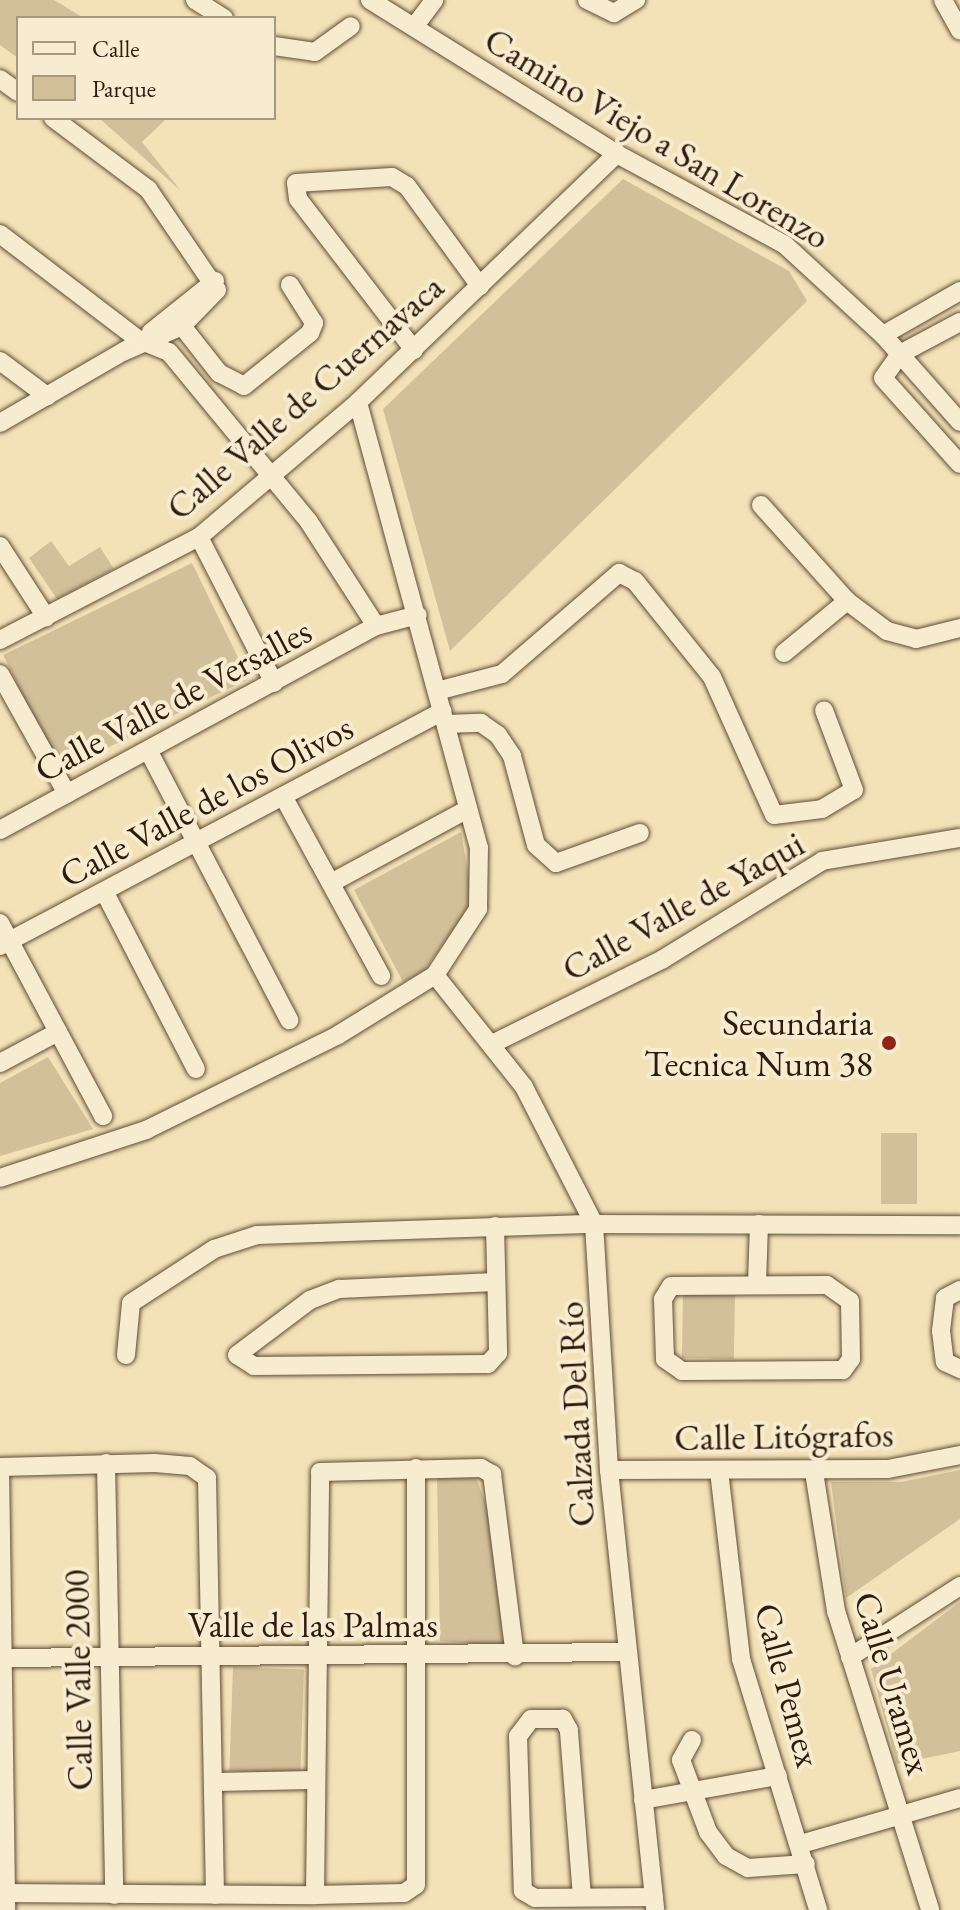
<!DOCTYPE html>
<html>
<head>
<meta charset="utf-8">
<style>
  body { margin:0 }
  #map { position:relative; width:960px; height:1910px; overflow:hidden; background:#f3e2b7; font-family:"EB Garamond",serif }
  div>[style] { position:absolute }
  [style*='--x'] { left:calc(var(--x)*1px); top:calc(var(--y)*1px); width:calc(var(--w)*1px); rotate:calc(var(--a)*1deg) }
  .green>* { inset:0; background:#d2c09a; transform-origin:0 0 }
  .roads { filter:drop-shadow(0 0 2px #604c38) drop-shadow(0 0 2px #604c38) }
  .minor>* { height:18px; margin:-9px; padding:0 9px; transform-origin:9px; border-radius:9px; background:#f7ecd0 }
  .dots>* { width:22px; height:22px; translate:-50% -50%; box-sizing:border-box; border:4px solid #f7ecd0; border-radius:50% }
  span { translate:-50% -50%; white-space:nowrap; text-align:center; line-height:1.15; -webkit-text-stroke:8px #f7ecd0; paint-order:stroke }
  .street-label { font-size:36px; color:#2f1a0e }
  .poi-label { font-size:36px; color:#2f1a0e }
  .right { translate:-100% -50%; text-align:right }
  .legend { position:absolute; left:16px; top:16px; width:260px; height:104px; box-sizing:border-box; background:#f7ecd0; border:2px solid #a79882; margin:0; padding:10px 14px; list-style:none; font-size:24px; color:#2f1a0e }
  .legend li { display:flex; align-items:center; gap:16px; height:40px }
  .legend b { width:40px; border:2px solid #a79882 }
</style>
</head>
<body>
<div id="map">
  <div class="green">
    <div style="clip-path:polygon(0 0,54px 0,84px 18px,18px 18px,18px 58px,0 45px)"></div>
    <div style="clip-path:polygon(99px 118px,167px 118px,142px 142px,181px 191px)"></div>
    <div style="clip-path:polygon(623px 179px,789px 271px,807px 301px,450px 651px,383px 409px)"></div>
    <div style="clip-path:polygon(51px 541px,69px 566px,100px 547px,114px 569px,57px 599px,29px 558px)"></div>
    <div style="left:192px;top:563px;width:129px;height:210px;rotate:64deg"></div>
    <div style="clip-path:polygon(461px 832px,473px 901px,424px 971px,403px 982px,354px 890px)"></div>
    <div style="clip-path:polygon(48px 1057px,93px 1129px,0 1156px,0 1083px)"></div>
    <div style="left:881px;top:1133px;width:36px;height:71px"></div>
    <div style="left:683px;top:1294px;width:52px;height:64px;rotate:1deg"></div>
    <div style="clip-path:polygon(960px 1470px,960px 1519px,846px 1598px,831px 1482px,901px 1482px)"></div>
    <div style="clip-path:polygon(437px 1477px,476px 1477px,493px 1525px,506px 1646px,440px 1641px)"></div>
    <div style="clip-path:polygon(960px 1602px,960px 1751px,897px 1764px,871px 1669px)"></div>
    <div style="left:233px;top:1667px;width:71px;height:104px;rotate:2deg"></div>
  </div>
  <div class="roads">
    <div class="minor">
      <div style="--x:195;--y:0;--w:34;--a:32"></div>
      <div style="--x:370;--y:0;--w:291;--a:31.9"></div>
      <div style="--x:617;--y:154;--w:191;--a:28.4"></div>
      <div style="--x:785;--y:245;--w:133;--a:42.6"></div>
      <div style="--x:883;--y:335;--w:116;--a:48.5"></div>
      <div style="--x:587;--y:0;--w:30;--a:26"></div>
      <div style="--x:614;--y:13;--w:26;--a:-31"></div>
      <div style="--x:943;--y:0;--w:35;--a:61"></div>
      <div style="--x:414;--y:27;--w:34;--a:-53"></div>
      <div style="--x:274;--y:46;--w:41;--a:8.3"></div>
      <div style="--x:315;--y:52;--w:44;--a:-35.8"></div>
      <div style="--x:0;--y:79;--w:22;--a:36"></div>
      <div style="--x:53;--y:118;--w:119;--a:36.8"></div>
      <div style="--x:148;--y:189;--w:122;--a:55.7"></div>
      <div style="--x:217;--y:290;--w:50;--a:134.2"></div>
      <div style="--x:182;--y:326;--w:64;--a:156.2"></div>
      <div style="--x:0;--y:234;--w:175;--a:37.3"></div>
      <div style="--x:139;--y:340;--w:32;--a:22"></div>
      <div style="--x:169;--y:352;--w:220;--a:50.5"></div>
      <div style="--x:309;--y:522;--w:124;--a:57.2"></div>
      <div style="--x:960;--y:322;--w:68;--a:151.9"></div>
      <div style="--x:900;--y:354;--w:29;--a:125"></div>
      <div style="--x:883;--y:378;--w:115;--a:48.2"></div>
      <div style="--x:182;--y:326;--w:60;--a:51.8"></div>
      <div style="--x:219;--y:373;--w:28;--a:27"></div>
      <div style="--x:244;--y:386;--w:85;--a:-38.8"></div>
      <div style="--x:310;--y:333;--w:11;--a:-68"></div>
      <div style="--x:314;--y:323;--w:45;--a:-122.3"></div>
      <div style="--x:151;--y:332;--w:82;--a:-38.6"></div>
      <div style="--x:883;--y:335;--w:89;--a:-29.7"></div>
      <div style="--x:414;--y:350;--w:190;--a:-127.5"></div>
      <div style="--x:298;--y:199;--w:16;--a:-97"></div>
      <div style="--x:296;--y:183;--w:96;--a:-3.6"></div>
      <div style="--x:392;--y:177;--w:17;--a:31"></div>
      <div style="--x:407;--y:186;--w:124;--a:53.9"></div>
      <div style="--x:0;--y:361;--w:59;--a:36.7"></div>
      <div style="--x:0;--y:423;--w:151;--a:-30.1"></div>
      <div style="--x:761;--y:505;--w:129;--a:48.1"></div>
      <div style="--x:847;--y:601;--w:50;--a:36.9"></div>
      <div style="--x:887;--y:631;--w:30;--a:15"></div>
      <div style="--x:916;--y:639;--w:45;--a:-14"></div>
      <div style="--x:199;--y:537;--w:164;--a:62.8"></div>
      <div style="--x:0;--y:546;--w:85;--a:57.1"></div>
      <div style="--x:0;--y:640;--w:224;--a:-27.4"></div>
      <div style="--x:199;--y:537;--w:209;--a:-40.3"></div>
      <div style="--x:358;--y:402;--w:359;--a:-43.8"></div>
      <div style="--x:784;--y:653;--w:82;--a:-39.5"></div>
      <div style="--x:0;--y:674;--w:137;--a:60.8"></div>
      <div style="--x:437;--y:691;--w:67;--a:-14.7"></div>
      <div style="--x:502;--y:674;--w:155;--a:-40.8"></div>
      <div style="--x:619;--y:573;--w:18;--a:27"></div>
      <div style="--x:635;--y:581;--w:123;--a:51.3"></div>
      <div style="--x:712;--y:677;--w:151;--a:65.8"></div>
      <div style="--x:774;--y:815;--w:48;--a:-7.1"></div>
      <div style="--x:822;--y:809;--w:37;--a:-31"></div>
      <div style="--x:854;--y:790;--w:85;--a:-110.6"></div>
      <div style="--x:446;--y:724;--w:35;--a:-2"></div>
      <div style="--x:481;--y:723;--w:21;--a:35"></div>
      <div style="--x:498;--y:735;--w:25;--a:56"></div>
      <div style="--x:512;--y:756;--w:92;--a:74.9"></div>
      <div style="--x:536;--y:845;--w:27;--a:42"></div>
      <div style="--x:556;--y:863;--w:89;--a:-19.7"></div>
      <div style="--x:148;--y:750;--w:305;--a:62.4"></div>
      <div style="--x:283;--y:796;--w:205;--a:61.4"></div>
      <div style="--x:0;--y:830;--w:428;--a:-28.5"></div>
      <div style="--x:376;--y:626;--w:43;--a:-14.7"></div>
      <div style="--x:331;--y:883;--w:156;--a:-28.4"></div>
      <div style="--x:105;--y:893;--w:198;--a:62.7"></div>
      <div style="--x:0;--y:923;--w:219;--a:61.9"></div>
      <div style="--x:0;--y:946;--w:501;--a:-27.94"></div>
      <div style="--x:435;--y:975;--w:143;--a:51.5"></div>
      <div style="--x:524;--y:1087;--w:154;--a:62.9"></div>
      <div style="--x:594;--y:1224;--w:246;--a:86.5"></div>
      <div style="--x:609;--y:1470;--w:442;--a:84"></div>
      <div style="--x:492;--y:1044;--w:191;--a:-26.4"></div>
      <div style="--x:663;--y:959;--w:187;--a:-31.6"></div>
      <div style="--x:822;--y:861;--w:140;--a:-9.5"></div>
      <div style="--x:0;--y:1063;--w:66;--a:-28.1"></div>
      <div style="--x:0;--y:1178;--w:154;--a:-18.2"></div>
      <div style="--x:146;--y:1130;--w:214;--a:-26.3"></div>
      <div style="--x:338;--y:1035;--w:114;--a:-31.7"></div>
      <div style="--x:435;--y:975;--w:79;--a:-56.9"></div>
      <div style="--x:478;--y:909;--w:61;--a:-89.1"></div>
      <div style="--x:479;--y:848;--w:462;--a:-105.2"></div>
      <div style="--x:495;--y:1226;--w:127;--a:88.6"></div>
      <div style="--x:498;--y:1353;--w:15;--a:132"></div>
      <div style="--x:488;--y:1364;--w:234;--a:179.5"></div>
      <div style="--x:254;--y:1366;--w:20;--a:-147"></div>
      <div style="--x:237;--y:1355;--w:91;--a:-37"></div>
      <div style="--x:310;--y:1300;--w:31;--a:-21"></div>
      <div style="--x:339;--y:1289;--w:156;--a:-2.6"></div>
      <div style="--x:757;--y:1284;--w:60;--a:-88.1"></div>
      <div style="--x:827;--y:1285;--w:28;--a:35"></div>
      <div style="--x:850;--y:1301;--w:58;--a:89"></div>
      <div style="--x:851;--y:1359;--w:14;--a:126"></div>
      <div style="--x:843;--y:1370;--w:161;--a:179.6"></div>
      <div style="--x:682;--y:1371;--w:21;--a:-145"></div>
      <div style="--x:665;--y:1359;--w:60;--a:-91.9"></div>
      <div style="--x:663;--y:1299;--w:15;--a:-58"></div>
      <div style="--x:671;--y:1286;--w:156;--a:-0.4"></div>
      <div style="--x:960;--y:1290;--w:17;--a:152"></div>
      <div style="--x:945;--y:1298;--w:33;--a:97"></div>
      <div style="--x:941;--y:1331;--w:31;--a:83"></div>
      <div style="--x:945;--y:1362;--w:17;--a:25"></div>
      <div style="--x:126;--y:1355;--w:52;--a:-84.5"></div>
      <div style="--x:131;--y:1303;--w:99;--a:-33"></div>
      <div style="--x:214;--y:1249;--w:45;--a:-18"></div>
      <div style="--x:257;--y:1235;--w:337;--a:-1.9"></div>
      <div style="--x:594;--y:1224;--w:366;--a:0.2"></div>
      <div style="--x:106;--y:1463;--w:432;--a:88.9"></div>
      <div style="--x:0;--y:1467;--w:155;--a:-1.5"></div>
      <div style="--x:155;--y:1463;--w:35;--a:5"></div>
      <div style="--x:190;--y:1466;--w:21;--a:35"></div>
      <div style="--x:207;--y:1478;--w:417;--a:88.9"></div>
      <div style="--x:0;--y:1467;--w:443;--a:89.2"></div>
      <div style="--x:609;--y:1470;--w:279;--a:-0.2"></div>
      <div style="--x:888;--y:1469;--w:73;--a:-11"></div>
      <div style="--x:719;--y:1471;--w:189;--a:83.3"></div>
      <div style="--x:741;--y:1659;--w:263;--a:72.9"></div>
      <div style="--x:814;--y:1472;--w:141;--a:81"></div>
      <div style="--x:836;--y:1611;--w:313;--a:72.5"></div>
      <div style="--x:850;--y:1657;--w:131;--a:-32.8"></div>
      <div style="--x:0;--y:1658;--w:625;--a:-0.55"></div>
      <div style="--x:692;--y:1740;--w:23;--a:119"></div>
      <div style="--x:681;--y:1760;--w:77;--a:69.4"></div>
      <div style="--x:708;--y:1832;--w:30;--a:53"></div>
      <div style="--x:726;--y:1856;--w:25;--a:29"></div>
      <div style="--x:748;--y:1868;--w:58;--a:-3.9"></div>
      <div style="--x:213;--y:1782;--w:102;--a:-1.1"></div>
      <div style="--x:643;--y:1800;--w:137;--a:-10.1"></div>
      <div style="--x:801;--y:1844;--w:166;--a:-16.1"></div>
      <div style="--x:0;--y:1893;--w:315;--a:0.4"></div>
      <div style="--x:315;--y:1895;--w:89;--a:-1.3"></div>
      <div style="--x:404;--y:1893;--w:14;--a:-34"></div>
      <div style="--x:416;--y:1885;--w:417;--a:-90"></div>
      <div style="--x:315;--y:1895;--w:423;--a:-89.3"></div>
      <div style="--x:320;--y:1472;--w:161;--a:-1.4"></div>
      <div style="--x:481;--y:1468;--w:13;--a:29"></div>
      <div style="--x:492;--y:1474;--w:184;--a:82.8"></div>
      <div style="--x:582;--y:1897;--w:168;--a:-94.5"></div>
      <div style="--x:569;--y:1730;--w:13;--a:-119"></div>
      <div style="--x:563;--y:1719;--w:32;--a:180"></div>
      <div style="--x:531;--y:1719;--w:21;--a:127"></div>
      <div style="--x:518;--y:1736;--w:155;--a:88.2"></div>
      <div style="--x:523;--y:1891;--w:14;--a:30"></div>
      <div style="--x:535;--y:1898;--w:119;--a:-0.5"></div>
    </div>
  </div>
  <div class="dots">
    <div style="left:889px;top:1043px;background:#8f2418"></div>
  </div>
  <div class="street-label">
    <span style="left:657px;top:138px;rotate:31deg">Camino Viejo a San Lorenzo</span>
    <span style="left:305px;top:397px;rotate:-41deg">Calle Valle de Cuernavaca</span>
    <span style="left:173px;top:700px;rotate:-28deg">Calle Valle de Versalles</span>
    <span style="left:206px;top:801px;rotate:-28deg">Calle Valle de los Olivos</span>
    <span style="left:683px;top:906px;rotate:-29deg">Calle Valle de Yaqui</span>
    <span style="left:576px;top:1414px;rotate:-93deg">Calzada Del Río</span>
    <span style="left:784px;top:1436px;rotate:-1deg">Calle Litógrafos</span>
    <span style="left:313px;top:1625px">Valle de las Palmas</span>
    <span style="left:78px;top:1680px;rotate:-91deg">Calle Valle 2000</span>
    <span style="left:893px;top:1683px;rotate:73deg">Calle Uramex</span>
    <span style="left:788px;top:1685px;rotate:75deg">Calle Pemex</span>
  </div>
  <div class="poi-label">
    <span class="right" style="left:873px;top:1043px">Secundaria<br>Tecnica Num 38</span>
  </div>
  <ul class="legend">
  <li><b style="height:10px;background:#f7ecd0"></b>Calle</li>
  <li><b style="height:22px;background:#d2c09a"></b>Parque</li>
  </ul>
</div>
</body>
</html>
